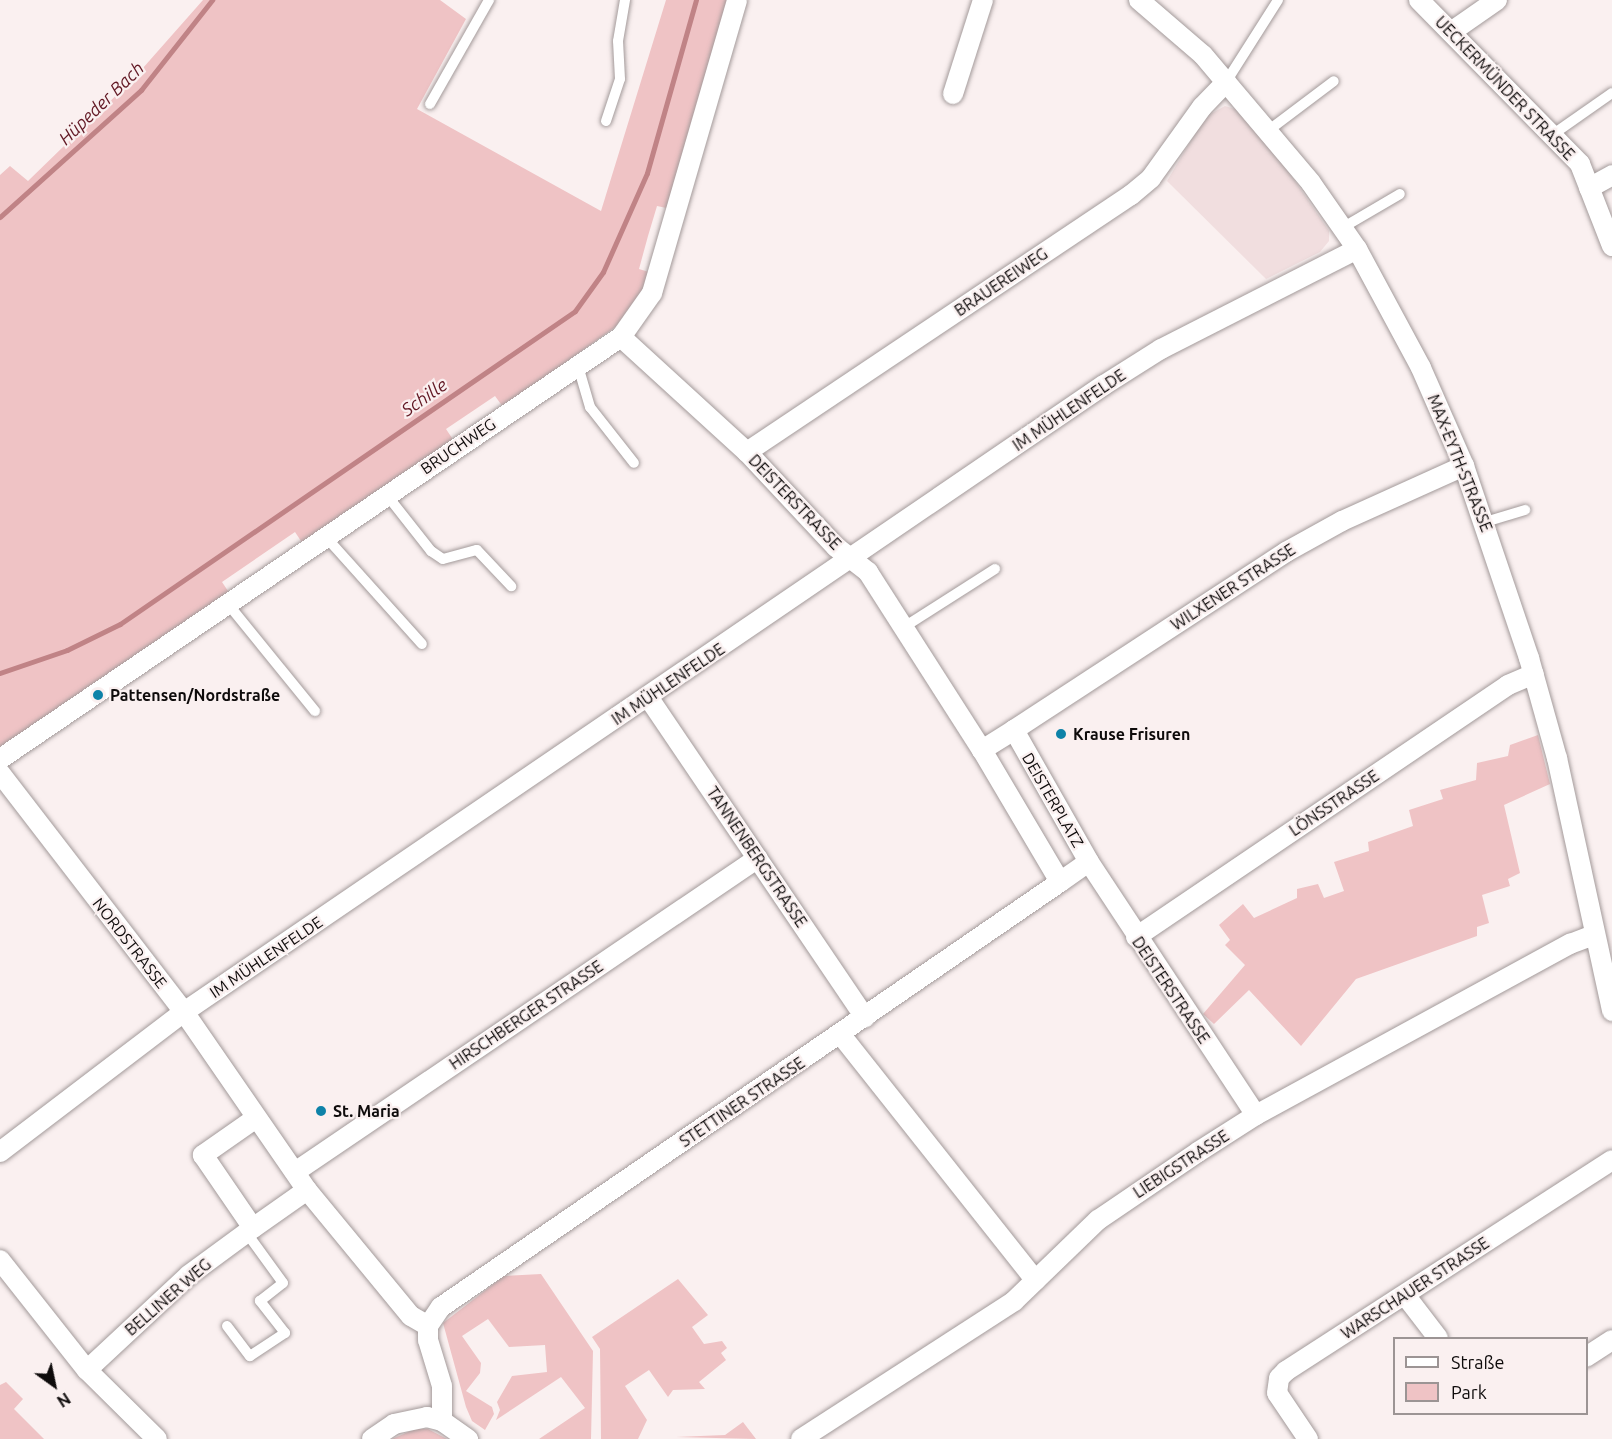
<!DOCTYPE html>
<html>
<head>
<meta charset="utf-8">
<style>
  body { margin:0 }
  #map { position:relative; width:1612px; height:1439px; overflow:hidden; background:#faf0f0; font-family:Ubuntu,sans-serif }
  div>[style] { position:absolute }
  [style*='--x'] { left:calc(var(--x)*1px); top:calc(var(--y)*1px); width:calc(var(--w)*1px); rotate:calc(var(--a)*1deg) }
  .built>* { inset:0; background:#f1dedf }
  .green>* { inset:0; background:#efc3c5 }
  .stream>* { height:5px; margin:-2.5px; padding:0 2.5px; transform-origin:2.5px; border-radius:2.5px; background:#c08386 }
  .roads { filter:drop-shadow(0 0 2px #a39a9a) drop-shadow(0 0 2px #a39a9a) }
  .service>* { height:10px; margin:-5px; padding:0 5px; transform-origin:5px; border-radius:5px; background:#fff }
  .minor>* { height:20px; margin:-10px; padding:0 10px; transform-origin:10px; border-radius:10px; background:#fff }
  .dots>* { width:16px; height:16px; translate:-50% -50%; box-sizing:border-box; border:3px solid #faf0f0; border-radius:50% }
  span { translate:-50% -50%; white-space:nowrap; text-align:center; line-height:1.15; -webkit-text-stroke:4.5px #faf0f0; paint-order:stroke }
  .street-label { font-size:16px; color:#0e0b0b }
  .poi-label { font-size:16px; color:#0e0b0b; font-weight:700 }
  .left { translate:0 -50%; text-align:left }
  .water-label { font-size:18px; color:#621824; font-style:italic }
  .legend { position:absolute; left:1393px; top:1337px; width:195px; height:78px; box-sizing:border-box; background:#faf0f0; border:2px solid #9c9494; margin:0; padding:8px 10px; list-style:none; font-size:18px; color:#0e0b0b }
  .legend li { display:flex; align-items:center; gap:12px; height:30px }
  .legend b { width:30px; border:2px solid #9c9494 }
  .north { position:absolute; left:24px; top:1355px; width:60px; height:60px; -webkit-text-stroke:4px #faf0f0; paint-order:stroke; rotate:147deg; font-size:16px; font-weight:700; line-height:24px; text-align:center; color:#0e0b0b }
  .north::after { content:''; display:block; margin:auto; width:21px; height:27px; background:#0e0b0b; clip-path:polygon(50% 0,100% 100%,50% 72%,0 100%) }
</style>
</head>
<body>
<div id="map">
  <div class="built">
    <div style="clip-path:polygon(1225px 106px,1238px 110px,1282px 162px,1329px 231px,1329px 241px,1320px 252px,1266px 279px,1167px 181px,1205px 117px)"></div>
  </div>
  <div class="green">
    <div style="clip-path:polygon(203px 0,440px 0,466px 19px,417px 109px,601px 211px,666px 0,732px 0,671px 209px,657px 206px,648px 236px,639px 269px,652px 273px,644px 294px,625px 320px,503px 407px,495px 396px,446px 429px,454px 441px,303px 544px,295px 532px,222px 582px,230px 594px,0 747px,0 175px,10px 166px,28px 181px,135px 77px)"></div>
    <div style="clip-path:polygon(1538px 735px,1550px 784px,1504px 805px,1520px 873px,1508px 879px,1510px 886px,1482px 895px,1489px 923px,1477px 927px,1477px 936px,1356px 979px,1301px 1046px,1249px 990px,1214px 1024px,1203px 1014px,1245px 965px,1225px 945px,1230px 940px,1219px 925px,1243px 904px,1254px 918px,1297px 898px,1297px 889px,1318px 884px,1324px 898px,1344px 891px,1334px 862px,1369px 851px,1368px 842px,1413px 826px,1409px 810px,1443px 799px,1440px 790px,1476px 780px,1477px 763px,1508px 756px,1510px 745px)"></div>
    <div style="clip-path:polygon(541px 1274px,593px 1351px,591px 1439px,539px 1439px,585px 1408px,561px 1377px,496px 1420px,500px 1410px,497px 1402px,512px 1376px,547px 1372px,545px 1345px,509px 1347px,488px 1319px,462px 1336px,481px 1363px,480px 1373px,466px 1391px,492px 1407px,494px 1414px,485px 1430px,472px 1421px,466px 1407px,443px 1323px,504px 1276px)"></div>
    <div style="clip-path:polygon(678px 1279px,708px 1315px,692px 1327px,704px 1344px,722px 1341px,727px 1348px,721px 1353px,726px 1360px,699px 1382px,705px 1389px,673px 1390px,668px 1397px,649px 1370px,625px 1386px,647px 1420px,638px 1439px,601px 1439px,600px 1349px,592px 1337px)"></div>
    <div style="clip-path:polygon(6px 1382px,23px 1399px,14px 1409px,44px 1439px,0 1439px,0 1385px)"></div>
    <div style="clip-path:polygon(743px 1422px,756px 1439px,676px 1437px,725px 1435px)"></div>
    <div style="clip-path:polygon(415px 1429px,428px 1429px,447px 1439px,392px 1439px)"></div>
  </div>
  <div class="stream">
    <div style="--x:0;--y:217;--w:190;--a:-42"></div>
    <div style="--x:141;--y:90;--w:115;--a:-51.7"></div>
    <div style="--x:0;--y:673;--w:71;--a:-18.9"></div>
    <div style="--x:67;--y:650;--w:59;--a:-26.1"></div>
    <div style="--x:120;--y:624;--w:552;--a:-34.52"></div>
    <div style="--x:575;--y:311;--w:48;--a:-54.3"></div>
    <div style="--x:603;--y:272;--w:108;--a:-66"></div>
    <div style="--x:647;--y:173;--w:180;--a:-74.2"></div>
  </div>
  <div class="roads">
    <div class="service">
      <div style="--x:1226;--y:82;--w:97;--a:-57.6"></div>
      <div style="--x:430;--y:104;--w:120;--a:-60.4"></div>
      <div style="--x:606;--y:121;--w:44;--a:-71.6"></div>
      <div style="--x:620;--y:79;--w:38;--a:-93"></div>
      <div style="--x:618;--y:41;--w:42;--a:-80.3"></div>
      <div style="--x:1269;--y:130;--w:81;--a:-37"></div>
      <div style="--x:1552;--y:135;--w:73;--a:-35"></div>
      <div style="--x:1342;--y:228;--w:67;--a:-30.4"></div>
      <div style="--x:578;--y:366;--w:43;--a:73.7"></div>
      <div style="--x:590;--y:407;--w:71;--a:51.8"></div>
      <div style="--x:386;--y:494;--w:73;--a:51.7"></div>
      <div style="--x:431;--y:551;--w:14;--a:34"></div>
      <div style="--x:443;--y:559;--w:35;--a:-15"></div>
      <div style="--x:477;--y:550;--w:50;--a:46.6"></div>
      <div style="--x:1485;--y:522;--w:42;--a:-16.7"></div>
      <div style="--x:325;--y:536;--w:145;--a:48.1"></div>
      <div style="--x:228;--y:604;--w:138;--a:50.9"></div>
      <div style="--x:904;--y:627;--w:108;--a:-32.5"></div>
      <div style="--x:227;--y:1326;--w:38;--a:53"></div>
      <div style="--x:250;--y:1356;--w:42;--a:-33.3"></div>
      <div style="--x:285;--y:1333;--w:41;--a:-128"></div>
      <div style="--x:260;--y:1301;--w:29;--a:-38"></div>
      <div style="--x:283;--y:1283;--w:63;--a:-126"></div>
    </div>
    <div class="minor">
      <div style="--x:1139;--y:0;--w:84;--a:40.7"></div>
      <div style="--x:1203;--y:55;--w:167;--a:49.8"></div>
      <div style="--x:1311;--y:183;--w:80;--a:55.1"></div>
      <div style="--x:1357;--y:249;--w:135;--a:61.7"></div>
      <div style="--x:1421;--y:368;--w:107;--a:66.3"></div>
      <div style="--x:1464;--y:466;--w:203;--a:71.3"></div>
      <div style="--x:1529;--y:658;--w:104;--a:74.4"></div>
      <div style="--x:1557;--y:758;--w:259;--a:77.7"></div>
      <div style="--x:1419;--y:0;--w:230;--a:45.5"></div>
      <div style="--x:1580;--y:164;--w:88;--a:68.7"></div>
      <div style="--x:1451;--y:32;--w:56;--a:-34.8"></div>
      <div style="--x:953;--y:94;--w:99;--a:-72.3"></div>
      <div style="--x:1589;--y:188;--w:26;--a:-29"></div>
      <div style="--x:621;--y:337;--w:171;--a:42.4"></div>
      <div style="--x:747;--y:452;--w:130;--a:46.9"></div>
      <div style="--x:836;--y:547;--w:41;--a:38"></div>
      <div style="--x:868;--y:572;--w:211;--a:57.4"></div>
      <div style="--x:982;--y:750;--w:153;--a:59.4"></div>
      <div style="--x:1060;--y:882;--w:35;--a:-35"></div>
      <div style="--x:1089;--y:862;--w:152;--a:-119.6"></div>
      <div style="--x:1014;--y:730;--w:38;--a:148"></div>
      <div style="--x:747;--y:452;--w:462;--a:-33.8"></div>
      <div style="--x:1131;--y:195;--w:26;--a:-40"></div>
      <div style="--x:1151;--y:178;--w:87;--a:-54.3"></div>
      <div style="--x:1202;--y:107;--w:35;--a:-46"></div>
      <div style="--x:648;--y:697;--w:387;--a:55.9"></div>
      <div style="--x:1014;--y:730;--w:325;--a:-33.2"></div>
      <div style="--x:1286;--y:552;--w:64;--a:-29"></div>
      <div style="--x:1342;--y:521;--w:134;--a:-24.3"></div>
      <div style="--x:0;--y:759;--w:751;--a:-34.2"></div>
      <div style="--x:621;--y:337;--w:54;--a:-54.8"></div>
      <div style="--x:652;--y:293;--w:305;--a:-73.8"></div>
      <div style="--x:0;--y:773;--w:302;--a:52.4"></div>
      <div style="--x:184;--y:1012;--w:216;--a:55.4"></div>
      <div style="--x:307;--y:1190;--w:163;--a:50.5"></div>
      <div style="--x:411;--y:1316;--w:20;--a:30"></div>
      <div style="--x:1089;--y:862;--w:303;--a:56.6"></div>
      <div style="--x:1136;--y:937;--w:449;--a:-34.1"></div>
      <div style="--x:1508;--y:685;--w:28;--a:-23"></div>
      <div style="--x:841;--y:1035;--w:313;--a:51.6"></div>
      <div style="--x:256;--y:1118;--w:65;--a:145.1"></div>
      <div style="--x:203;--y:1155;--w:88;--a:55.6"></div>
      <div style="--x:253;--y:1228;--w:66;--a:-35.1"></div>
      <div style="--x:0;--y:1152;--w:231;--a:-37.3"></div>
      <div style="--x:184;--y:1012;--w:1113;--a:-34.28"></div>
      <div style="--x:1104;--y:385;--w:67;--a:-32.3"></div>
      <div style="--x:1161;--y:349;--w:220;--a:-27"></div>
      <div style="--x:295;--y:1172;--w:559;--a:-34.14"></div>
      <div style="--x:0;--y:1260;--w:140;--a:51.7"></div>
      <div style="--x:87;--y:1370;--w:98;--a:44.6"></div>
      <div style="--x:1405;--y:1295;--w:54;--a:52.5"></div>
      <div style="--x:1586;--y:1357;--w:31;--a:-33"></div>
      <div style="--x:87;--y:1370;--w:139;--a:-43"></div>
      <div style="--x:189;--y:1275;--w:79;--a:-36.3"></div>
      <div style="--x:442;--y:1421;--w:35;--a:-90"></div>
      <div style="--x:442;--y:1386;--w:48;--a:-106.9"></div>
      <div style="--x:428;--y:1340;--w:14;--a:-90"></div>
      <div style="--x:428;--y:1326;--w:23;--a:-56"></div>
      <div style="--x:441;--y:1307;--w:751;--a:-34.47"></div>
      <div style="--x:372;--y:1439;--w:27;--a:-34"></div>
      <div style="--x:394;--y:1424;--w:34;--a:-12"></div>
      <div style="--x:427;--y:1417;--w:16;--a:15"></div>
      <div style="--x:442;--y:1421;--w:32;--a:35"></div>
      <div style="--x:801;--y:1439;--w:254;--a:-32.9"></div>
      <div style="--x:1014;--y:1301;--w:117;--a:-44"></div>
      <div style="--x:1098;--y:1220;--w:121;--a:-34.2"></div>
      <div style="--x:1198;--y:1152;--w:69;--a:-32.5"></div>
      <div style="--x:1256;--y:1115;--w:358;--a:-28.6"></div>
      <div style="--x:1570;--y:944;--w:25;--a:-21"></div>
      <div style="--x:1308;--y:1439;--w:55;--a:-124"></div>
      <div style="--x:1277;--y:1393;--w:15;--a:-82"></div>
      <div style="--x:1279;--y:1378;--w:10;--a:-45"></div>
      <div style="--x:1286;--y:1371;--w:388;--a:-32.9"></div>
    </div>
  </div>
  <div class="dots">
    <div style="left:98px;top:695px;background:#0d82a8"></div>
    <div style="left:1061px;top:734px;background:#0d82a8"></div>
    <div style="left:321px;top:1111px;background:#0d82a8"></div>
  </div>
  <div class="street-label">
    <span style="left:1505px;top:88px;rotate:46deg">UECKERMÜNDER STRASSE</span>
    <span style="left:1001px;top:282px;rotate:-34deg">BRAUEREIWEG</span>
    <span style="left:1069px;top:410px;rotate:-34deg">IM MÜHLENFELDE</span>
    <span style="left:458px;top:446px;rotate:-34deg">BRUCHWEG</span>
    <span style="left:1460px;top:463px;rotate:68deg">MAX-EYTH-STRASSE</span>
    <span style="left:795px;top:502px;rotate:46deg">DEISTERSTRASSE</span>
    <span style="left:1233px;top:587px;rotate:-33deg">WILXENER STRASSE</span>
    <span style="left:668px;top:684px;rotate:-34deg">IM MÜHLENFELDE</span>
    <span style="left:1053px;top:800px;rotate:60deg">DEISTERPLATZ</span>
    <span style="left:1334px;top:803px;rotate:-34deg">LÖNSSTRASSE</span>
    <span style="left:757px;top:857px;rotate:56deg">TANNENBERGSTRASSE</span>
    <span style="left:130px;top:943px;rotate:52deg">NORDSTRASSE</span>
    <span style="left:266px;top:957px;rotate:-34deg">IM MÜHLENFELDE</span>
    <span style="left:1171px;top:990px;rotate:56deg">DEISTERSTRASSE</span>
    <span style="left:526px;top:1015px;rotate:-34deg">HIRSCHBERGER STRASSE</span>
    <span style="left:742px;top:1102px;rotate:-34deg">STETTINER STRASSE</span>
    <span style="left:1181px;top:1164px;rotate:-33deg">LIEBIGSTRASSE</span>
    <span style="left:1415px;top:1288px;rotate:-33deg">WARSCHAUER STRASSE</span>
    <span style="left:168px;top:1297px;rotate:-41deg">BELLINER WEG</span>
  </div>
  <div class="poi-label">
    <span class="left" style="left:110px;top:695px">Pattensen/Nordstraße</span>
    <span class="left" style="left:1073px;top:734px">Krause Frisuren</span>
    <span class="left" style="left:333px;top:1111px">St. Maria</span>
  </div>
  <div class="water-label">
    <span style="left:101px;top:103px;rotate:-44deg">Hüpeder Bach</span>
    <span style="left:424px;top:397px;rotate:-35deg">Schille</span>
  </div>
  <ul class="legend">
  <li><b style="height:8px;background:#fff"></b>Straße</li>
  <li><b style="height:16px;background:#efc3c5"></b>Park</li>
  </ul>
  <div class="north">N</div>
</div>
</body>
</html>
